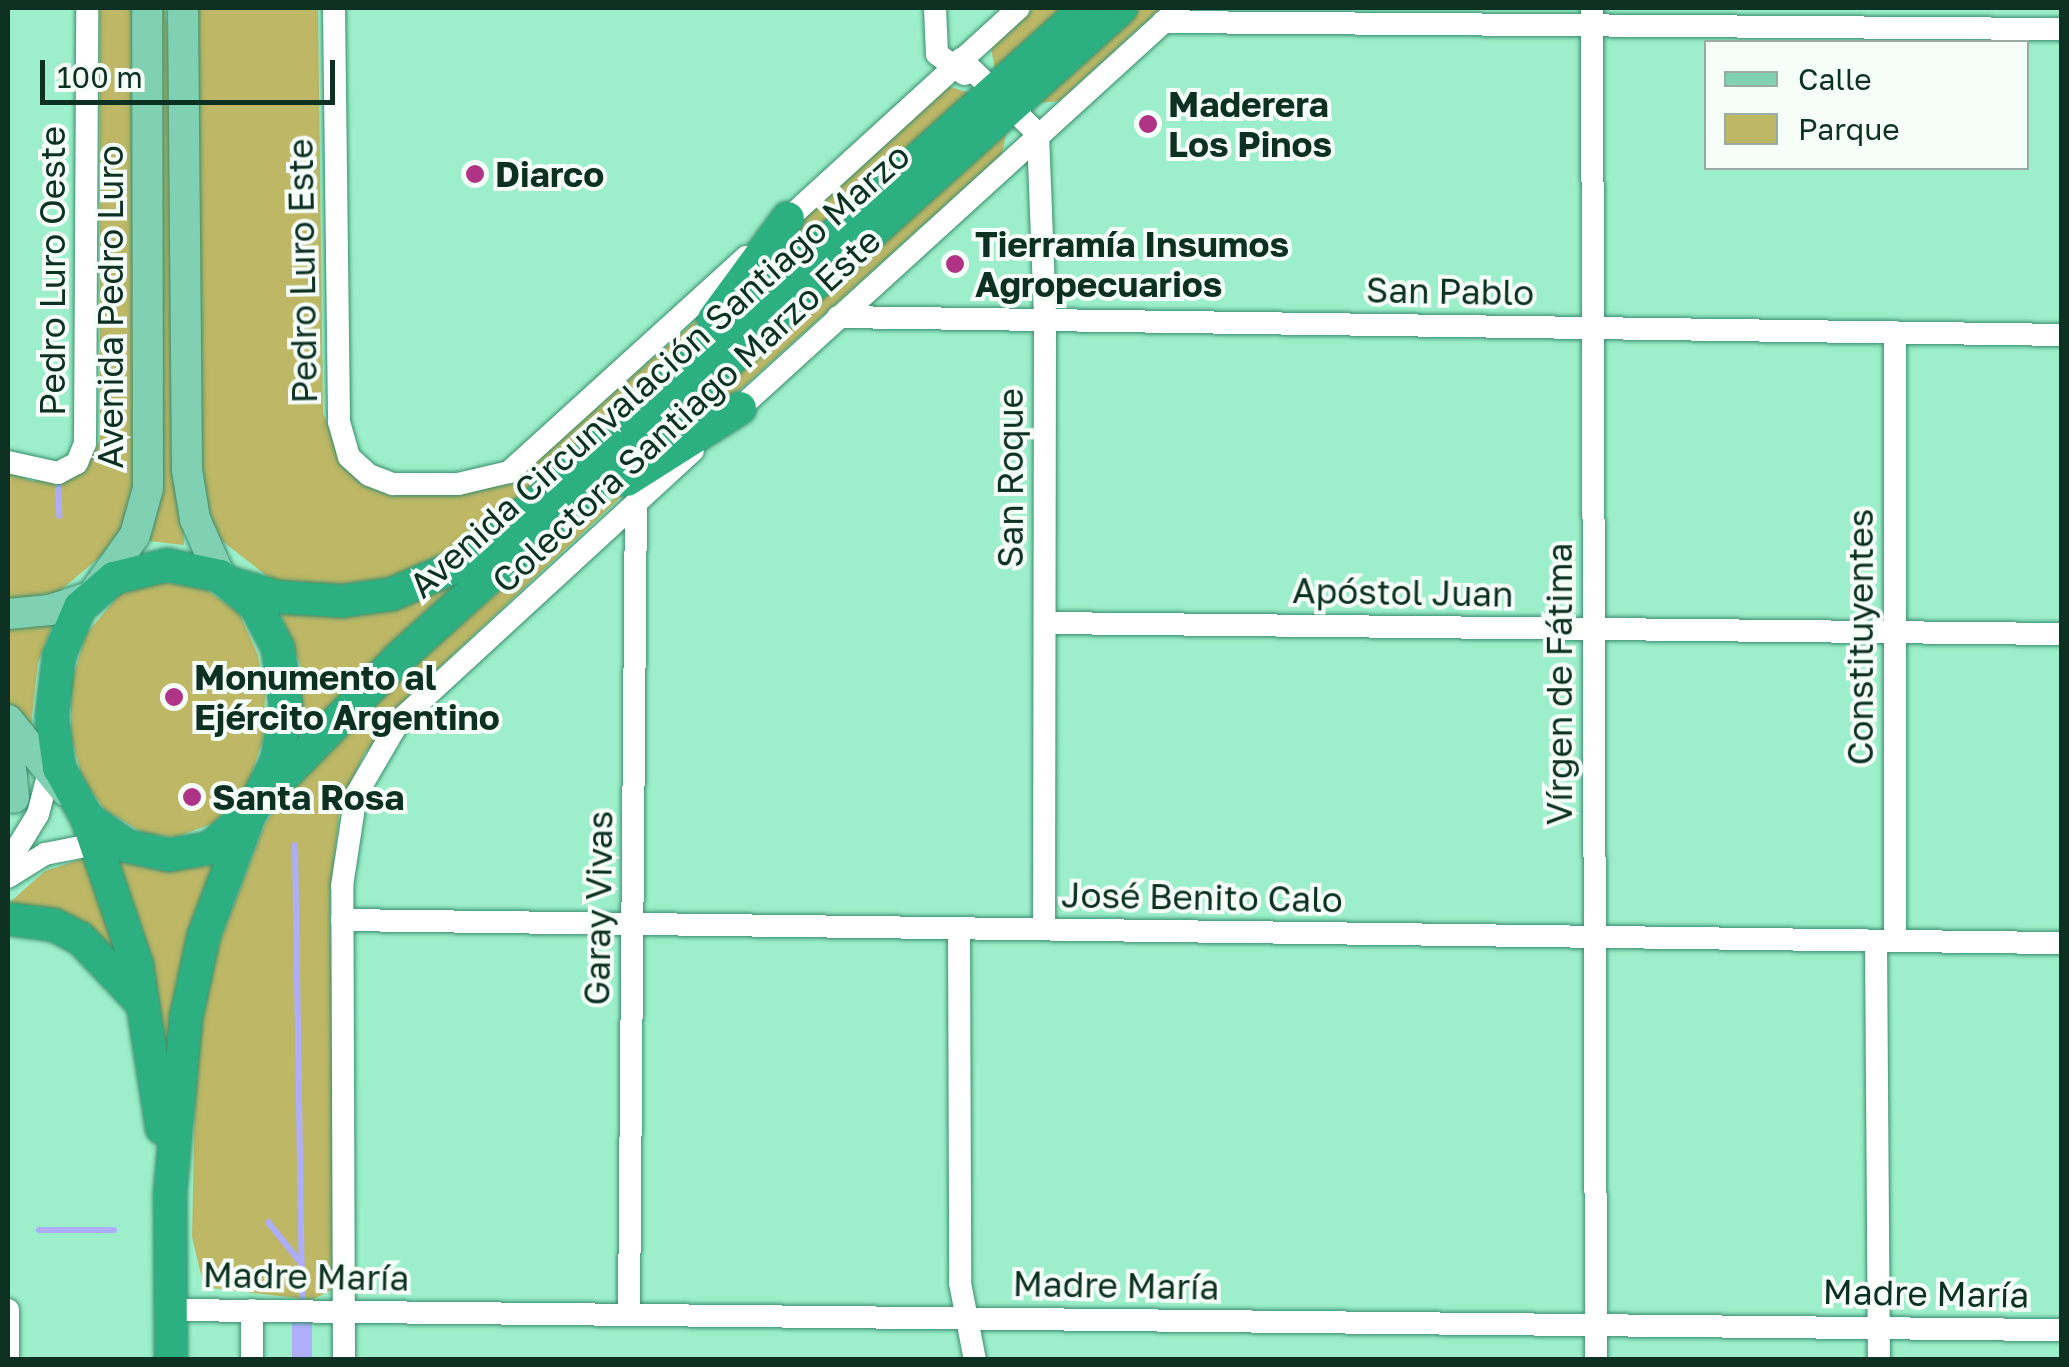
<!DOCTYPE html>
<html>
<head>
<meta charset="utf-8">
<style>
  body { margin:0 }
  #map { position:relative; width:2069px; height:1367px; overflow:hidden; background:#9cefca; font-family:"Golos Text",sans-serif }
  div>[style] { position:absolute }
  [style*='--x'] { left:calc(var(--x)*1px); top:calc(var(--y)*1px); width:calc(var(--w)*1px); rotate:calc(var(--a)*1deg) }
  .green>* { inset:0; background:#bdb766 }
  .stream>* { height:6px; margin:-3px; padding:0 3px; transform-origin:3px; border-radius:3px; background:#afaefd }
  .canal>* { height:20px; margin:-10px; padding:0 10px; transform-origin:10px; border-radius:10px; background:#afaefd }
  .roads { filter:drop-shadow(0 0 2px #398d6c) drop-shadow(0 0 2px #398d6c) }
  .minor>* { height:22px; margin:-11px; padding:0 11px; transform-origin:11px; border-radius:11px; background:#fff }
  .major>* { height:30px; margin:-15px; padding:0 15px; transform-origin:15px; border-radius:15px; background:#80d0b4 }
  .highway>* { height:32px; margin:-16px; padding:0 16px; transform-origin:16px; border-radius:16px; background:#2cb082 }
  .dots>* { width:28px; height:28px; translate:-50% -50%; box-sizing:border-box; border:5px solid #f6fefa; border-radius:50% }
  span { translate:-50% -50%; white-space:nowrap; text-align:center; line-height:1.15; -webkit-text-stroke:8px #f6fefa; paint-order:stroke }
  .poi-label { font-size:35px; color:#0c3022; font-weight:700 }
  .left { translate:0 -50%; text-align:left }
  .street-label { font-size:35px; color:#0c3022 }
  .frame { position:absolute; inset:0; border:10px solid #0c3022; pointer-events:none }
  .legend { position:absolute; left:1704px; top:40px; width:325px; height:130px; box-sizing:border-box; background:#f6fefa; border:2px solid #98aca4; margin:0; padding:12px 18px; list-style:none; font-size:30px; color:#0c3022 }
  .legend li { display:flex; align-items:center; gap:20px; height:50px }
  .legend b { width:50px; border:2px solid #98aca4 }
  .scale { position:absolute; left:40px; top:60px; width:295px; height:45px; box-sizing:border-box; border:5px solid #0c3022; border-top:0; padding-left:12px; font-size:30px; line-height:35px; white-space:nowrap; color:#0c3022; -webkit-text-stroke:8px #f6fefa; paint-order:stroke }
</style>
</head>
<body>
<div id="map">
  <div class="green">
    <div style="clip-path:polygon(100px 8px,137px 8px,140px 454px,129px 518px,107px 551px,55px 595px,8px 604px,8px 472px,32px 481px,61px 480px,90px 460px,100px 440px)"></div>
    <div style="clip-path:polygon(155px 8px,165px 8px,172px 82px,184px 545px,149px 541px)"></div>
    <div style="clip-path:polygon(193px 8px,318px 8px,323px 413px,344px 467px,413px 495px,509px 484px,734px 287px,517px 502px,466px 545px,412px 576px,319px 588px,271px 579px,217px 537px,202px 494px)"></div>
    <div style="clip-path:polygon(1034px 8px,1068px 8px,995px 70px,991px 48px)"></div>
    <div style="clip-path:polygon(1133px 8px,1161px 8px,1059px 101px,1037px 103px)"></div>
    <div style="clip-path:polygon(948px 86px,969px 93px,750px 294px,801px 221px)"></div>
    <div style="clip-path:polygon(1007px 128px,1002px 154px,742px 388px,651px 452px)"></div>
    <div style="clip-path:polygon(656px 464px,427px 679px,364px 754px,340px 807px,330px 895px,335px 1288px,312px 1300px,204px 1287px,192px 1237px,196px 1044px,210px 967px,265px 824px,287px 791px,424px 652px)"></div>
    <div style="clip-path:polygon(474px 571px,301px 737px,302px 670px,280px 612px)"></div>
    <div style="clip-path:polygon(157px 581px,204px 588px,239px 613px,258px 655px,265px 695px,263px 740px,247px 787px,214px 823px,176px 837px,145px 834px,105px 810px,83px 780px,71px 737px,71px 684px,86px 634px,121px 593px)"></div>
    <div style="clip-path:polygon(8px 622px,53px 624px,38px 663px,30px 733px,8px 705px)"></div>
    <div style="clip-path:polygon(85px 858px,123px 957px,8px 904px,45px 871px)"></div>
    <div style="clip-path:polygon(119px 861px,164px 871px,214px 865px,167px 1071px)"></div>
  </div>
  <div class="stream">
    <div style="--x:58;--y:479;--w:37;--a:88"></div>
    <div style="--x:295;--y:845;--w:455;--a:89.1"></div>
    <div style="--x:268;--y:1222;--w:53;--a:51.2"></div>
    <div style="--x:39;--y:1230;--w:75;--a:0"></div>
  </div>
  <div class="canal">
    <div style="--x:302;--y:1321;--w:39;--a:90"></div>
  </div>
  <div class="roads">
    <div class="minor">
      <div style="--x:334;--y:8;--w:414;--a:89.3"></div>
      <div style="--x:339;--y:422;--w:36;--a:74"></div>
      <div style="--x:349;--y:457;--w:27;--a:42"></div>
      <div style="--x:369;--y:475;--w:26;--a:21"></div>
      <div style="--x:393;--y:484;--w:65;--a:0"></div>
      <div style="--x:458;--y:484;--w:52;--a:-13.2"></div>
      <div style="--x:509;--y:472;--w:320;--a:-42.2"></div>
      <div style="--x:935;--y:8;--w:46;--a:87.5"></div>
      <div style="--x:937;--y:54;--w:34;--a:36"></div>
      <div style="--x:1592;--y:8;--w:1352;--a:89.83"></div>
      <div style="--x:1163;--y:22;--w:899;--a:0.45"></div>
      <div style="--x:961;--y:59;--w:107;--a:44.2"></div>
      <div style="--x:1038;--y:134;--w:186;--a:87.8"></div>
      <div style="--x:1045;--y:320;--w:609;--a:90.09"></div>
      <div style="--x:780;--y:226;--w:323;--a:-42.4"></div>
      <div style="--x:838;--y:317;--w:1224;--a:0.84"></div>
      <div style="--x:1895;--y:332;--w:609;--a:90"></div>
      <div style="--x:731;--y:416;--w:606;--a:-42.32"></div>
      <div style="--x:8;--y:462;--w:51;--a:12.4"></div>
      <div style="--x:58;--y:473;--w:21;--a:-28"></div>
      <div style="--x:77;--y:463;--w:22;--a:-68"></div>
      <div style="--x:85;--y:443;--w:435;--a:-89.7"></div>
      <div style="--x:1045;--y:623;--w:1017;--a:0.62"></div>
      <div style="--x:8;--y:863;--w:57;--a:-58.5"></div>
      <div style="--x:38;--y:814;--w:52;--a:-75.4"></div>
      <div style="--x:8;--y:877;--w:44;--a:-31.9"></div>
      <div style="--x:45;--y:854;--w:62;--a:-11.1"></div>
      <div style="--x:342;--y:920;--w:1720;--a:0.77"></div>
      <div style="--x:959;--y:928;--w:355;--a:89.8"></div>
      <div style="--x:960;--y:1283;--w:78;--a:79"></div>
      <div style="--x:1876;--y:941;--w:419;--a:89.6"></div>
      <div style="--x:8;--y:1310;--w:50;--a:90"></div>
      <div style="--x:171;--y:1310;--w:1891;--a:0.61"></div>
      <div style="--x:629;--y:1314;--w:811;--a:-89.51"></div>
      <div style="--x:252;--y:1360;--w:50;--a:-90"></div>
      <div style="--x:344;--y:1360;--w:474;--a:-90.2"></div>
      <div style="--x:342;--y:886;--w:92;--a:-81.3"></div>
      <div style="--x:356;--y:795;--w:86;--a:-59.8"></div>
      <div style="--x:399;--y:721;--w:399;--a:-42.6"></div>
    </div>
    <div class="major">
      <div style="--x:183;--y:8;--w:462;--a:89.5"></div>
      <div style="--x:187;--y:470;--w:50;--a:80.7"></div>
      <div style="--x:195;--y:519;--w:62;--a:66.3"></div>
      <div style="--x:96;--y:590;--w:67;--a:-54.7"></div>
      <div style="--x:135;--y:535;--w:49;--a:-74.5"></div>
      <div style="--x:148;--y:488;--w:480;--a:-90.1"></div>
      <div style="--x:8;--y:614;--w:42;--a:-5.4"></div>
      <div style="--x:50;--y:610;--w:41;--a:-18.4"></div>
      <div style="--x:8;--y:720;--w:92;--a:50.8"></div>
      <div style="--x:8;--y:739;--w:59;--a:84.2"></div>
    </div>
    <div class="highway">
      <div style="--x:714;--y:319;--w:125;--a:-53.8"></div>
      <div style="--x:627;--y:480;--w:134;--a:-32.5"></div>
      <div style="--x:167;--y:565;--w:54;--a:11.7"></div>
      <div style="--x:220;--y:576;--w:47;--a:39.8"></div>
      <div style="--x:256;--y:606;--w:47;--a:62.4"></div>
      <div style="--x:278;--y:648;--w:59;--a:82.1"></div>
      <div style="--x:286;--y:706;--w:56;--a:99.3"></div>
      <div style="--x:277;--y:761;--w:57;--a:117"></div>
      <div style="--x:251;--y:812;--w:55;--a:138.7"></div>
      <div style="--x:210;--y:848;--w:42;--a:170.3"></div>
      <div style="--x:169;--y:855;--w:43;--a:-167.9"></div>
      <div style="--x:127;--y:846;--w:49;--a:-145"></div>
      <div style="--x:87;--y:818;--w:57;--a:-119.2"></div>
      <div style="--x:59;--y:768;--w:51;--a:-97.8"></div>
      <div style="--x:52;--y:717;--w:61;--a:-83.5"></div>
      <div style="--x:59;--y:656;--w:53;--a:-66.8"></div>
      <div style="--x:80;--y:607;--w:45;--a:-40.5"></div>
      <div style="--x:114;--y:578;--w:55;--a:-13.8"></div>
      <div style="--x:230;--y:583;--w:50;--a:16.3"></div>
      <div style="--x:278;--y:597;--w:64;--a:3.6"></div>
      <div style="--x:342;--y:601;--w:50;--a:-8"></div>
      <div style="--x:392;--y:594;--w:69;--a:-23.2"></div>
      <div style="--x:455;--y:567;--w:90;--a:-37.8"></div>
      <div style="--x:526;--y:512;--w:753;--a:-41.99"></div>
      <div style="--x:259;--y:801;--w:199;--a:-45.6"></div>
      <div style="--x:398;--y:659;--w:973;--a:-42"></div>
      <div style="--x:87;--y:818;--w:156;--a:71.3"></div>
      <div style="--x:137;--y:966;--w:164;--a:81.2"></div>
      <div style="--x:8;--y:919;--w:46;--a:7.4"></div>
      <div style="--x:54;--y:925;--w:29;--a:27"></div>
      <div style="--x:80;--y:938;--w:88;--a:46.4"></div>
      <div style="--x:171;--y:1360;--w:166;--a:-90.3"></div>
      <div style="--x:170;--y:1194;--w:177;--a:-84.8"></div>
      <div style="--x:186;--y:1018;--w:85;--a:-77.8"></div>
      <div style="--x:204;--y:935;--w:119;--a:-69.3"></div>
    </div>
  </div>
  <div class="dots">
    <div style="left:1148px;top:124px;background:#b03485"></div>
    <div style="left:475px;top:174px;background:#b03485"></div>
    <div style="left:955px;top:264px;background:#b03485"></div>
    <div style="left:174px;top:697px;background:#b03485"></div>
    <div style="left:192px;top:797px;background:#b03485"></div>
  </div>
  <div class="poi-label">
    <span class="left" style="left:1168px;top:124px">Maderera<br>Los Pinos</span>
    <span class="left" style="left:495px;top:174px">Diarco</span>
    <span class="left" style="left:975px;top:264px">Tierramía Insumos<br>Agropecuarios</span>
    <span class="left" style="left:194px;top:697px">Monumento al<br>Ejército Argentino</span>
    <span class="left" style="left:212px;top:797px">Santa Rosa</span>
  </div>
  <div class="street-label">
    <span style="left:52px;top:271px;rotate:-90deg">Pedro Luro Oeste</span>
    <span style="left:302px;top:271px;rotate:-91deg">Pedro Luro Este</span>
    <span style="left:1450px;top:291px;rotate:1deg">San Pablo</span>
    <span style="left:110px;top:307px;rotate:-90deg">Avenida Pedro Luro</span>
    <span style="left:659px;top:370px;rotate:-42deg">Avenida Circunvalación Santiago Marzo</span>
    <span style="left:686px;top:410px;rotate:-43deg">Colectora Santiago Marzo Este</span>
    <span style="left:1010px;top:478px;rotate:-90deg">San Roque</span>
    <span style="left:1403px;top:592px;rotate:1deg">Apóstol Juan</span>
    <span style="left:1860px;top:637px;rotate:-90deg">Constituyentes</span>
    <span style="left:1559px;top:684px;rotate:-90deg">Vírgen de Fátima</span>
    <span style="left:1202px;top:897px;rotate:1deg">José Benito Calo</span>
    <span style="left:598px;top:908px;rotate:-89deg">Garay Vivas</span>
    <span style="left:306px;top:1276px;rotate:1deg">Madre María</span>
    <span style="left:1116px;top:1285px;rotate:1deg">Madre María</span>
    <span style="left:1926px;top:1293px;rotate:1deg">Madre María</span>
  </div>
  <div class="frame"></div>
  <ul class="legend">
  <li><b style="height:12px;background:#80d0b4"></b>Calle</li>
  <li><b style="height:28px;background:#bdb766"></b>Parque</li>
  </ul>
  <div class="scale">100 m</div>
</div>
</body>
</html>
